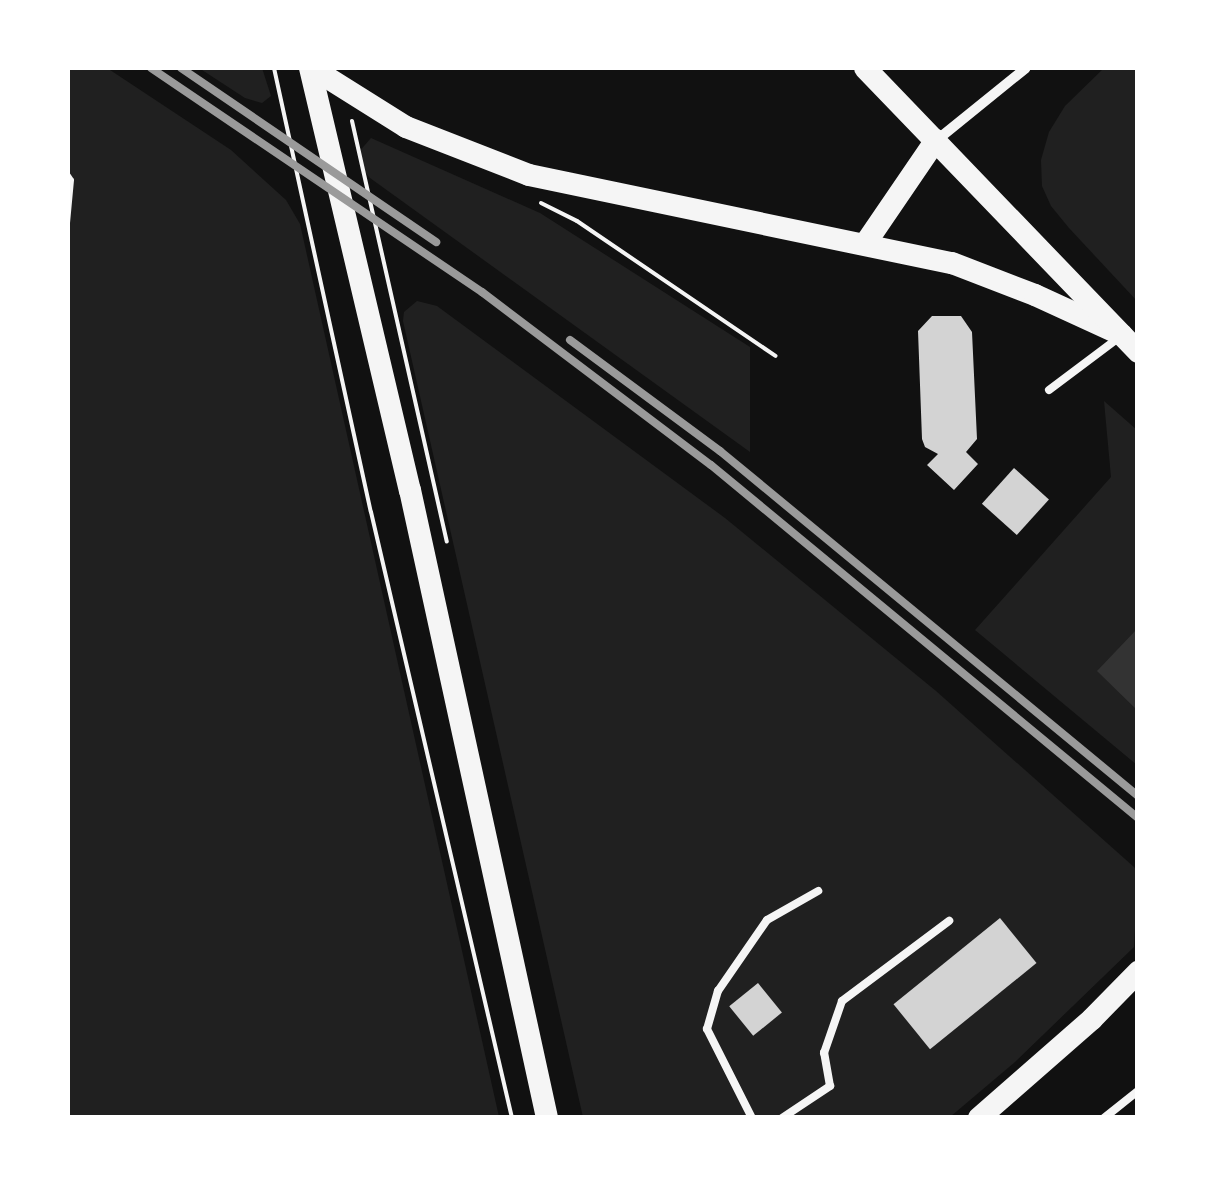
<!DOCTYPE html>
<html>
<head>
<meta charset="utf-8">
<style>
  body { margin:0 }
  #map { position:relative; width:1205px; height:1185px; overflow:hidden; background:#111; font-family:"Exo 2",sans-serif }
  div>[style] { position:absolute }
  [style*='--x'] { left:calc(var(--x)*1px); top:calc(var(--y)*1px); width:calc(var(--w)*1px); rotate:calc(var(--a)*1deg) }
  .green>* { inset:0; background:#202020 }
  .water>* { inset:0; background:#333 }
  .building>* { inset:0; background:#d3d3d3; transform-origin:0 0 }
  .path>* { height:4px; margin:-2px; padding:0 2px; transform-origin:2px; border-radius:2px; background:#f5f5f5 }
  .service>* { height:8px; margin:-4px; padding:0 4px; transform-origin:4px; border-radius:4px; background:#f5f5f5 }
  .minor>* { height:10px; margin:-5px; padding:0 5px; transform-origin:5px; border-radius:5px; background:#f5f5f5 }
  .primary>* { height:22px; margin:-11px; padding:0 11px; transform-origin:11px; border-radius:11px; background:#f5f5f5 }
  .rail>* { height:8px; margin:-4px; padding:0 4px; transform-origin:4px; border-radius:4px; background:#9a9a9a }
  span { translate:-50% -50%; white-space:nowrap; text-align:center; line-height:1.15; -webkit-text-stroke:9px #fff; paint-order:stroke }
  .frame { position:absolute; inset:0; border:70px solid #fff; pointer-events:none }
</style>
</head>
<body>
<div id="map">
  <div class="green">
    <div style="clip-path:polygon(68px 68px,107px 68px,231px 150px,286px 200px,300px 224px,499px 1117px,68px 1117px)"></div>
    <div style="clip-path:polygon(199px 68px,262px 68px,271px 96px,262px 103px,245px 98px)"></div>
    <div style="clip-path:polygon(1104px 68px,1137px 68px,1137px 301px,1069px 228px,1051px 206px,1042px 186px,1041px 160px,1049px 132px,1065px 106px)"></div>
    <div style="clip-path:polygon(371px 138px,540px 213px,750px 347px,750px 452px,370px 178px,360px 166px,358px 153px)"></div>
    <div style="clip-path:polygon(417px 301px,437px 306px,725px 518px,936px 691px,1134px 867px,1138px 873px,1134px 947px,1015px 1062px,950px 1117px,583px 1117px,403px 321px,404px 312px)"></div>
    <div style="clip-path:polygon(1104px 401px,1137px 430px,1137px 765px,975px 630px,1111px 477px)"></div>
  </div>
  <div class="water">
    <div style="clip-path:polygon(1137px 629px,1138px 630px,1137px 710px,1097px 671px)"></div>
  </div>
  <div class="building">
    <div style="clip-path:polygon(932px 316px,961px 316px,972px 332px,977px 439px,966px 452px,978px 464px,954px 490px,927px 465px,938px 454px,925px 447px,922px 439px,918px 331px)"></div>
    <div style="left:1014px;top:468px;width:47px;height:48px;rotate:42deg"></div>
    <div style="left:1000px;top:918px;width:58px;height:137px;rotate:51deg"></div>
    <div style="left:758px;top:983px;width:38px;height:37px;rotate:51deg"></div>
  </div>
  <div class="path">
    <div style="--x:274;--y:68;--w:454;--a:77.7"></div>
    <div style="--x:371;--y:512;--w:622;--a:76.9"></div>
    <div style="--x:352;--y:121;--w:431;--a:77.3"></div>
    <div style="--x:68;--y:174;--w:7;--a:56"></div>
    <div style="--x:72;--y:180;--w:43;--a:95.3"></div>
    <div style="--x:541;--y:203;--w:40;--a:26.6"></div>
    <div style="--x:577;--y:221;--w:240;--a:34.2"></div>
  </div>
  <div class="service">
    <div style="--x:1049;--y:390;--w:85;--a:-36.9"></div>
    <div style="--x:752;--y:1118;--w:100;--a:-116.8"></div>
    <div style="--x:707;--y:1029;--w:40;--a:-74"></div>
    <div style="--x:718;--y:991;--w:86;--a:-55.4"></div>
    <div style="--x:767;--y:920;--w:59;--a:-29.6"></div>
    <div style="--x:782;--y:1118;--w:58;--a:-33.7"></div>
    <div style="--x:830;--y:1086;--w:34;--a:-100"></div>
    <div style="--x:824;--y:1053;--w:55;--a:-70.9"></div>
    <div style="--x:842;--y:1001;--w:134;--a:-36.8"></div>
    <div style="--x:1104;--y:1118;--w:43;--a:-38.5"></div>
  </div>
  <div class="minor">
    <div style="--x:937;--y:140;--w:114;--a:-39"></div>
  </div>
  <div class="primary">
    <div style="--x:310;--y:68;--w:434;--a:76.7"></div>
    <div style="--x:410;--y:490;--w:643;--a:77.69"></div>
    <div style="--x:312;--y:68;--w:111;--a:32.1"></div>
    <div style="--x:406;--y:127;--w:132;--a:21.3"></div>
    <div style="--x:529;--y:175;--w:432;--a:11.8"></div>
    <div style="--x:952;--y:263;--w:89;--a:21.1"></div>
    <div style="--x:1035;--y:295;--w:96;--a:24.7"></div>
    <div style="--x:865;--y:68;--w:394;--a:46.1"></div>
    <div style="--x:865;--y:244;--w:126;--a:-55.7"></div>
    <div style="--x:979;--y:1118;--w:150;--a:-41.2"></div>
    <div style="--x:1092;--y:1019;--w:66;--a:-45.6"></div>
  </div>
  <div class="rail">
    <div style="--x:151;--y:68;--w:400;--a:34.1"></div>
    <div style="--x:482;--y:292;--w:287;--a:37.1"></div>
    <div style="--x:711;--y:465;--w:554;--a:39.58"></div>
    <div style="--x:181;--y:68;--w:309;--a:34.3"></div>
    <div style="--x:570;--y:340;--w:187;--a:36.5"></div>
    <div style="--x:720;--y:451;--w:542;--a:39.53"></div>
  </div>
  <div class="frame"></div>
</div>
</body>
</html>
